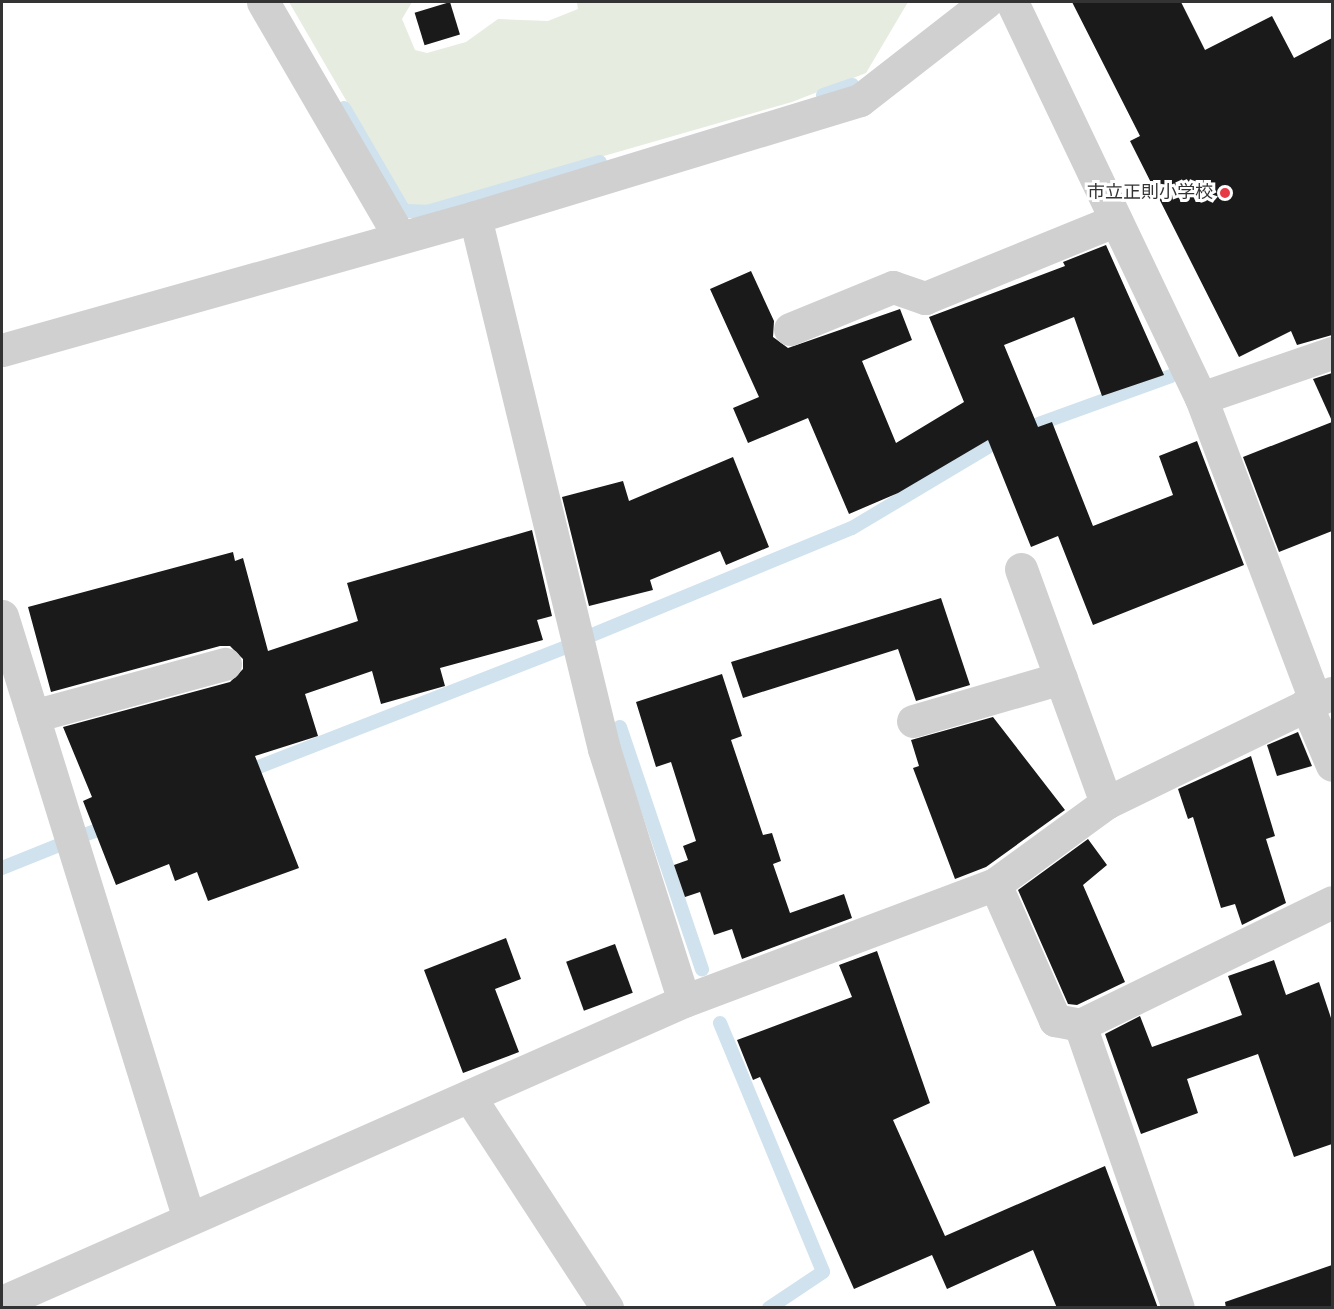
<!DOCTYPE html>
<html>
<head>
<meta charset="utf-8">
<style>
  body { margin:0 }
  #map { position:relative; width:1334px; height:1309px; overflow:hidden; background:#fff; font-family:"Sofia Sans Condensed","Noto Sans JP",sans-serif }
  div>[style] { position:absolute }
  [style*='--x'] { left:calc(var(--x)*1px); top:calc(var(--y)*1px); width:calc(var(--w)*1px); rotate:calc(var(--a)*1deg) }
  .green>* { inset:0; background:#e6ecdf }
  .stream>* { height:14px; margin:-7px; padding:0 7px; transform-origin:7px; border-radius:7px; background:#cfe2ee }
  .building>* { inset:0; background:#1a1a1a; transform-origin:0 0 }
  .minor>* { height:33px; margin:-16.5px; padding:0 16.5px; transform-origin:16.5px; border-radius:16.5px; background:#d0d0d0 }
  .dots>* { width:16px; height:16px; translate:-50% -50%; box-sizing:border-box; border:3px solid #fff; border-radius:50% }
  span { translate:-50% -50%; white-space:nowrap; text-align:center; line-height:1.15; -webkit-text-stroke:6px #fff; paint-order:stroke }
  .poi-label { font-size:18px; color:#333 }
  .right { translate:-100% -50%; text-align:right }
  .frame { position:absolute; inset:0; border:3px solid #333; pointer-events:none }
</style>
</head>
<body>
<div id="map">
  <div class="green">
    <div style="clip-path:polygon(289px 2px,412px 2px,402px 19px,415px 50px,427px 53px,466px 42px,498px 19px,548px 21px,578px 9px,577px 2px,908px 2px,866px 73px,792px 102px,426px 207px,408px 207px)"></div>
  </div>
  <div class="stream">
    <div style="--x:823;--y:95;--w:31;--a:-19"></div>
    <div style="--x:344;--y:108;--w:119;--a:59.8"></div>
    <div style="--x:404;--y:211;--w:23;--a:2"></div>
    <div style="--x:427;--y:212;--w:180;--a:-16.1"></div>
    <div style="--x:592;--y:635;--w:281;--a:-22.4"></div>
    <div style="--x:852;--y:528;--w:182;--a:-30.8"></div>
    <div style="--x:1008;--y:435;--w:173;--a:-19.9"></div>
    <div style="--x:620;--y:727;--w:256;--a:71.3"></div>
    <div style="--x:243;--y:773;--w:349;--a:-21.3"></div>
    <div style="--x:84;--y:835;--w:29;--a:-20"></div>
    <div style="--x:2;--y:868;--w:61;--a:-22"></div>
    <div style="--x:720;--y:1023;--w:269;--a:67.5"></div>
    <div style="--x:823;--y:1272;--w:65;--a:146.3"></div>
  </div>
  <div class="building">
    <div style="left:450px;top:2px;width:34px;height:37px;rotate:73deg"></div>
    <div style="clip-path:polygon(1072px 2px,1181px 2px,1205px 50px,1272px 16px,1294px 58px,1332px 38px,1332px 335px,1297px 345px,1291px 331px,1239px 357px,1130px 141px,1140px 136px)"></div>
    <div style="clip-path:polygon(1106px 245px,1164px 375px,1102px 396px,1074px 317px,1004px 345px,1038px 427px,1052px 422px,1093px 526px,1173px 495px,1159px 456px,1197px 441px,1244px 565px,1093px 625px,1058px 536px,1031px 547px,988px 440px,898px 493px,849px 514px,808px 418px,748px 443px,733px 408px,759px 397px,710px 289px,751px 271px,774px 321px,773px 337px,788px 348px,900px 309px,912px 340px,862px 361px,896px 443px,964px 402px,929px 317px,1065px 266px,1063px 262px)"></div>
    <div style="clip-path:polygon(1332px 373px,1332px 421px,1313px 379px)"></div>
    <div style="clip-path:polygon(1332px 422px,1332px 531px,1279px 552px,1243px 457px)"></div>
    <div style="clip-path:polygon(733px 457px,769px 547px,726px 565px,720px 551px,650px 580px,653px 590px,589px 606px,562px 497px,623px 481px,629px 501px)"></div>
    <div style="clip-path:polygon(532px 530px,552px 616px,537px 620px,543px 640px,440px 668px,445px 686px,381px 704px,372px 671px,305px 694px,318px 736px,255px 756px,299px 868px,208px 901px,197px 872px,175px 881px,169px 864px,116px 885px,83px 801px,92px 797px,63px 727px,230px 682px,243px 669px,243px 659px,230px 646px,220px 646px,51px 692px,28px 607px,233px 552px,235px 561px,243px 558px,268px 651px,358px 621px,347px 583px)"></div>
    <div style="clip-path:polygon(941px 598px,970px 685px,916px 701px,898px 649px,743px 698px,731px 662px)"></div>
    <div style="clip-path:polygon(722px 674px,742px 736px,731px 740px,763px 835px,772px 833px,781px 861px,773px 864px,790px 913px,844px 894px,852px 918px,742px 959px,732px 929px,714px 935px,700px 892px,685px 897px,674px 865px,688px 860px,683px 846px,696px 841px,671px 762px,656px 767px,636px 702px)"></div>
    <div style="clip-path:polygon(993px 717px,1065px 810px,986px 867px,955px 879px,913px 768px,919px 766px,911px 740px)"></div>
    <div style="clip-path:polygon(1298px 732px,1312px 766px,1277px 776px,1267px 745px)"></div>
    <div style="clip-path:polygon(1251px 756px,1275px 836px,1266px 839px,1286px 903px,1242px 925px,1235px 904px,1221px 908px,1193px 817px,1188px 819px,1178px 789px)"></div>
    <div style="clip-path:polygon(1088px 839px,1107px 865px,1083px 885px,1125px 982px,1077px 1005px,1068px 1004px,1018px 890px)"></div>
    <div style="clip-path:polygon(506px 938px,521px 979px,495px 989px,519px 1052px,463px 1073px,424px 970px)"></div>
    <div style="left:615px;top:944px;width:52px;height:52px;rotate:70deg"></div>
    <div style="clip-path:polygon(877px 951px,930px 1103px,893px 1120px,945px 1236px,1105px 1166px,1158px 1308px,1057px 1308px,1033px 1250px,947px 1289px,932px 1255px,854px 1289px,760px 1077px,753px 1080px,737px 1040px,852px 997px,839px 965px)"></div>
    <div style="clip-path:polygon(1274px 960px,1286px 995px,1319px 982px,1332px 1021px,1332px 1144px,1294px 1157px,1258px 1054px,1187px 1079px,1198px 1113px,1141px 1134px,1105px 1034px,1140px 1016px,1152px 1047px,1242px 1015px,1228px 976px)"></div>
    <div style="clip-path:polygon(1332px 1265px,1332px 1308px,1226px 1308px,1225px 1302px)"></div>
  </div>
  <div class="minor">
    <div style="--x:263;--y:2;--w:272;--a:59.8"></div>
    <div style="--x:1012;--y:2;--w:439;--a:64.5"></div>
    <div style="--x:1201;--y:398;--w:323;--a:69.3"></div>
    <div style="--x:475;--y:217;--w:547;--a:76.37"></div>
    <div style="--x:604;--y:749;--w:264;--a:72.4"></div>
    <div style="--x:790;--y:329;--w:111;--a:-22.2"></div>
    <div style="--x:893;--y:287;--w:34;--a:19"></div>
    <div style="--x:925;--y:298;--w:206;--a:-22.2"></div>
    <div style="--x:2;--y:350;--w:491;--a:-15.7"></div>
    <div style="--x:475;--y:217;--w:402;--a:-16.9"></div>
    <div style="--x:860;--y:100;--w:160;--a:-37.9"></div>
    <div style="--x:1201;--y:398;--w:139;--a:-19"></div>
    <div style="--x:1021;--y:569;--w:249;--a:70"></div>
    <div style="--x:2;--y:616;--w:631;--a:72.77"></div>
    <div style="--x:1306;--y:704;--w:66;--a:66.9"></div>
    <div style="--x:33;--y:716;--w:199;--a:-15.2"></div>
    <div style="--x:913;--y:721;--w:154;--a:-16.2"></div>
    <div style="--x:995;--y:884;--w:149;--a:66.2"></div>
    <div style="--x:1055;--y:1020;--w:25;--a:11"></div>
    <div style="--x:1080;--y:1025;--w:280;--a:-26"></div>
    <div style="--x:1080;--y:1025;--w:299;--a:70.9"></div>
    <div style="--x:469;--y:1096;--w:253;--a:56.9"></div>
    <div style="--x:2;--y:1302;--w:745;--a:-23.81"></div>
    <div style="--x:684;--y:1001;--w:332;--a:-20.6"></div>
    <div style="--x:995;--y:884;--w:137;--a:-36.1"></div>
    <div style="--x:1106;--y:803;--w:251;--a:-26"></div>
  </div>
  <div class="dots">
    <div style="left:1225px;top:193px;background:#e63946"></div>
  </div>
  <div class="poi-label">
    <span class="right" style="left:1213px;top:193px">市立正則小学校</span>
  </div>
  <div class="frame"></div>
</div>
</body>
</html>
